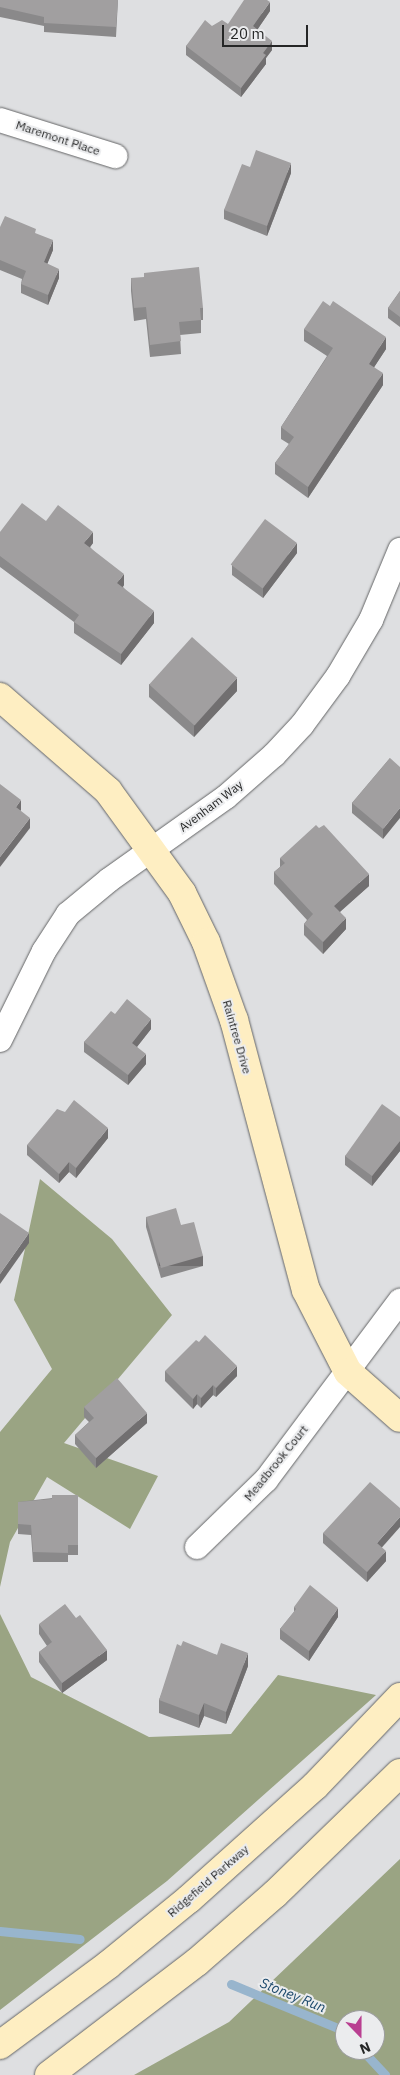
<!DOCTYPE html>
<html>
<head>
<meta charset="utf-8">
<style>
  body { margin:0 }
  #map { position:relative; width:400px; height:2075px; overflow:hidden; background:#dedfe1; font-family:"IBM Plex Sans",sans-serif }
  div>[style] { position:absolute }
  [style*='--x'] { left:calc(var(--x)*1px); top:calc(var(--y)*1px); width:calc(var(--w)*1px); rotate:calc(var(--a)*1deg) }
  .forest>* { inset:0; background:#9aa483 }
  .stream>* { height:9px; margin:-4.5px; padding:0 4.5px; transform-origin:4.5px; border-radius:4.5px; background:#98b5cd }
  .roads { filter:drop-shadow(0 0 1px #646566) drop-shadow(0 0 1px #646566) }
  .street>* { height:24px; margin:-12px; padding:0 12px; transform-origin:12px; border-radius:12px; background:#fff }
  .secondary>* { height:28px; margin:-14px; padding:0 14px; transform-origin:14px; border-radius:14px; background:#feeec2 }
  .wall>* { inset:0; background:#8a898a }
  .shaded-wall>* { inset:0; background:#716f70; transform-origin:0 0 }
  .building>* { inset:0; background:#a19fa0; transform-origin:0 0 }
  span { translate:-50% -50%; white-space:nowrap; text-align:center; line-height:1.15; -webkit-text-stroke:4px #ebecee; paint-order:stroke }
  .street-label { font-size:12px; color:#252626 }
  .water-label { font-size:14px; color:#1c496c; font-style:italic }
  .north { position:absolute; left:335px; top:2010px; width:50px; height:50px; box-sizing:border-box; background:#ebecee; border:1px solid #9c9d9e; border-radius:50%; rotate:158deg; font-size:14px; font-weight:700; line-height:20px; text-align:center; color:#252626 }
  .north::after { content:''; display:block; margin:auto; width:18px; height:22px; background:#b93f91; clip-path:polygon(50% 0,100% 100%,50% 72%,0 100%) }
  .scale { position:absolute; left:222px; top:25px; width:86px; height:22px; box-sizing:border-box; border:2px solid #252626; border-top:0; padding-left:6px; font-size:15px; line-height:18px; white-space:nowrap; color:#252626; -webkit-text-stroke:4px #ebecee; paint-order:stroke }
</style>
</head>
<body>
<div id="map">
  <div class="forest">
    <div style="clip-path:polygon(40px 1179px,112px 1239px,172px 1315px,64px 1443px,158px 1476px,130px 1529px,47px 1477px,10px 1542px,0 1587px,0 1432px,52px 1369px,14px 1300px)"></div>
    <div style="clip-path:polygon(0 1614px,31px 1677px,149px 1737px,231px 1734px,278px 1675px,376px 1695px,167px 1881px,0 2010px)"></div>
    <div style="clip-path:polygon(evenodd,400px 1859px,400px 2075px,134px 2075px,229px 2022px,400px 1859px,345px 2020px,375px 2020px,375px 2050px,345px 2050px,345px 2020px)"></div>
  </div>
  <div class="stream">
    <div style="--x:0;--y:1931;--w:80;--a:5.7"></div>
    <div style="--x:231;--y:1984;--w:123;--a:22.4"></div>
    <div style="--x:362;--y:2050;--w:34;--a:47"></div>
  </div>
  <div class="roads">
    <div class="street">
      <div style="--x:0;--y:120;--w:121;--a:17.4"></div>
      <div style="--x:0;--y:1040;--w:99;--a:-63.7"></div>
      <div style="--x:44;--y:951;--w:44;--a:-57"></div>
      <div style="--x:68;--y:914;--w:53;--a:-39.7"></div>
      <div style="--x:109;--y:880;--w:143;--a:-35.4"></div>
      <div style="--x:226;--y:797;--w:64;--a:-41.2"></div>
      <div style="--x:274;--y:755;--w:41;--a:-47"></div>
      <div style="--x:302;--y:725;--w:61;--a:-53.7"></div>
      <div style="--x:338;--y:676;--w:65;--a:-59.5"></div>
      <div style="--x:371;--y:620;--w:76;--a:-67.5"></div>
      <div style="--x:197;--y:1547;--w:96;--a:-44.2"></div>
      <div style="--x:266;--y:1480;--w:224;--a:-53.2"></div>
    </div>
    <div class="secondary">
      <div style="--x:0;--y:697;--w:143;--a:41"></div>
      <div style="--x:108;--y:791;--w:126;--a:54"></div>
      <div style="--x:182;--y:893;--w:55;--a:63.9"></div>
      <div style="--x:206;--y:942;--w:83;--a:70.3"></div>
      <div style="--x:234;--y:1020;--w:279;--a:75.1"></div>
      <div style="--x:306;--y:1290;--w:92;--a:62.9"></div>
      <div style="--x:348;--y:1372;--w:69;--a:41.5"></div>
      <div style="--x:0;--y:2045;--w:134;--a:-36.5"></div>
      <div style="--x:108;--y:1965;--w:104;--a:-39.2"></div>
      <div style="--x:189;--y:1899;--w:169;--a:-41.9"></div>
      <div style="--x:315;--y:1786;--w:123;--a:-46.3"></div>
      <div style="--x:49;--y:2075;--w:186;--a:-37.4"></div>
      <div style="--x:197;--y:1962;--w:103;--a:-41.1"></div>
      <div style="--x:275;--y:1894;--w:174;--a:-44.1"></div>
    </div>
  </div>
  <div class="wall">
    <div style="clip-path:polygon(0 0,118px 0,116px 37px,44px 32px,44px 26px,0 17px)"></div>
    <div style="clip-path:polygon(270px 11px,257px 30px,272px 50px,266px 58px,266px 64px,241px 97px,186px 55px,186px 46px,212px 26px,228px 24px)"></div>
    <div style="clip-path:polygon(250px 167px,291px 173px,267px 236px,224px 219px,224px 210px)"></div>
    <div style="clip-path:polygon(0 227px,36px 234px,53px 250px,47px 264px,59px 278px,48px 305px,21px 293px,21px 284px,22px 279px,0 270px)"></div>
    <div style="clip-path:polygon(131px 278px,203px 308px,203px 320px,201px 320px,201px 333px,180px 335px,181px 354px,150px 357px,146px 319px,134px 321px,131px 291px)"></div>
    <div style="clip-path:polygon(400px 291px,400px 327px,388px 318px,388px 308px)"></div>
    <div style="clip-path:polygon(304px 329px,386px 349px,374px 367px,383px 385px,308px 498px,275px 474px,275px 463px,289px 444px,281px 439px,281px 427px,327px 356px,304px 341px)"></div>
    <div style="clip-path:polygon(46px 521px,93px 543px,90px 547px,124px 585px,123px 587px,154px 623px,121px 665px,74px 633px,74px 622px,0 567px,0 532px)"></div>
    <div style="clip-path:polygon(297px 553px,263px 598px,232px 575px,232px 565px)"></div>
    <div style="clip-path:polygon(149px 684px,237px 691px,194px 737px,149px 697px)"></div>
    <div style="clip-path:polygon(390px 758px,383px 839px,352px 813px,352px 803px)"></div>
    <div style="clip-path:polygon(280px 858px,369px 886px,340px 912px,346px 929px,323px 954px,304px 935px,304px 924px,307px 920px,274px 884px,274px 872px,280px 867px)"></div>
    <div style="clip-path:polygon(115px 1014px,151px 1029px,137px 1047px,146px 1064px,128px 1085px,84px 1052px,84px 1042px)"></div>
    <div style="clip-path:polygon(400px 1117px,400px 1151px,372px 1186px,345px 1165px,345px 1156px)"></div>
    <div style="clip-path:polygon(108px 1138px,76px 1178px,69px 1172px,59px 1183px,27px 1155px,27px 1145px)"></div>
    <div style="clip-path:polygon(146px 1217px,181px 1225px,203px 1266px,161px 1278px,146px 1227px)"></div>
    <div style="clip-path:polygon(165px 1371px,237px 1376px,216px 1397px,213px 1395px,201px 1408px,197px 1404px,193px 1409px,165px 1381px)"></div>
    <div style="clip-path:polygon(84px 1407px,147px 1423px,96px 1468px,75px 1444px,75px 1435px,89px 1422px,84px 1417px)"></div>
    <div style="clip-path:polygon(78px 1495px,78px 1555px,68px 1555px,68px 1562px,33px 1562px,31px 1535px,18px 1534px,18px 1502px)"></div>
    <div style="clip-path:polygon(323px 1533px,381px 1547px,386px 1561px,367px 1582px,323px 1543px)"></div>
    <div style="clip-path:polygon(294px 1607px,338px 1617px,309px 1661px,280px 1639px,280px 1629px,294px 1612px)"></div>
    <div style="clip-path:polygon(39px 1624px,107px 1660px,62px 1693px,39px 1662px,39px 1652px,47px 1646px,39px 1634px)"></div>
    <div style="clip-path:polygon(181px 1646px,217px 1655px,248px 1666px,226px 1724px,204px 1716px,199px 1728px,159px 1713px,159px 1700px)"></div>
  </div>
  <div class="shaded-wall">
    <div style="clip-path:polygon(270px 2px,270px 11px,253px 36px,253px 26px)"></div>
    <div style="clip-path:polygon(272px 41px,272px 50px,266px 58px,266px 64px,241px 97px,241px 88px,263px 53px)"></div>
    <div style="clip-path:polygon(291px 163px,291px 173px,267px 236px,267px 226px)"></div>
    <div style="clip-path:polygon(53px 240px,53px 250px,44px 272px,44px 262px)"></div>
    <div style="clip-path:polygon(59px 269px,59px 278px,48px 305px,48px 295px)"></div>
    <div style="clip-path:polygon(386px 337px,386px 349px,369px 375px,369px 364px)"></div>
    <div style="clip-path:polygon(383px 373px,383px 385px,308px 498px,308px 487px)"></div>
    <div style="clip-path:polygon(93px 532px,93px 543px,84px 555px,84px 543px)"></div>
    <div style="clip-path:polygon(297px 543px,297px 553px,263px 598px,263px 588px)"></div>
    <div style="clip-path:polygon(124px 574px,124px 585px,117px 594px,117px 583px)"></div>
    <div style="clip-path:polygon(154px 611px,154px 623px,121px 665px,121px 654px)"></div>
    <div style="clip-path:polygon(237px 678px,237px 691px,194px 737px,194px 724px)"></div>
    <div style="clip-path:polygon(21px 800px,21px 810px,16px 817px,16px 807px)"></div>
    <div style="clip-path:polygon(400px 808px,400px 818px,383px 839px,383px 829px)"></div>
    <div style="clip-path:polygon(30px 818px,30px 828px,0 867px,0 857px)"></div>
    <div style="clip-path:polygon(369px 874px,369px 886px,334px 917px,334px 906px)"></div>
    <div style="clip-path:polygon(346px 918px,346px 929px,323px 954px,323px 942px)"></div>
    <div style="clip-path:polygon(151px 1019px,151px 1029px,132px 1053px,132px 1043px)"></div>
    <div style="clip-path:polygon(146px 1054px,146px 1064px,128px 1085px,128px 1075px)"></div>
    <div style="clip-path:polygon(108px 1128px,108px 1138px,76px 1178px,76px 1168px)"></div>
    <div style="clip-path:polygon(400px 1141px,400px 1151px,372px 1186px,372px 1176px)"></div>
    <div style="clip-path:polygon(69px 1162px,69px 1172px,59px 1183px,59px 1174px)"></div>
    <div style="clip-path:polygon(29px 1233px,29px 1243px,0 1284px,0 1274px)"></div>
    <div style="left:203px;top:1256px;width:10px;height:44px;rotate:90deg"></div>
    <div style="clip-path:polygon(237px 1366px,237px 1376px,216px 1397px,216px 1388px)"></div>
    <div style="clip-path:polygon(213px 1385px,213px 1395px,201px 1408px,201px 1398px)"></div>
    <div style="clip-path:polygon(197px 1394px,197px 1404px,193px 1409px,193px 1399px)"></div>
    <div style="clip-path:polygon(147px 1413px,147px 1423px,96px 1468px,96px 1458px)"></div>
    <div style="clip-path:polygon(400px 1517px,400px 1527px,377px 1553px,377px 1543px)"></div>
    <div style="clip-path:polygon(386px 1551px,386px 1561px,367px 1582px,367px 1572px)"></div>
    <div style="clip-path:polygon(338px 1608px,338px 1617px,309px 1661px,309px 1651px)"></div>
    <div style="clip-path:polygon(107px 1650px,107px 1660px,62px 1693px,62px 1683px)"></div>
    <div style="clip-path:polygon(248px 1653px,248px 1666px,226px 1724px,226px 1712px)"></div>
    <div style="clip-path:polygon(204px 1703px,204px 1716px,199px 1728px,199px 1715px)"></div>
  </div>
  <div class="building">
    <div style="clip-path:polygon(0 0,118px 0,116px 27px,44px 23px,44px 17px,0 7px)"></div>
    <div style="clip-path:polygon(244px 0,267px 0,270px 2px,253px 26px,272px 41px,263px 53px,266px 55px,241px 88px,186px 46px,205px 20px,212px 26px,222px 20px,228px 24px)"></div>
    <div style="clip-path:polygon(256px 150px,291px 163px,267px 226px,224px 210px,242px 164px,250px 167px)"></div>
    <div style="clip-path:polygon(5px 216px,36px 229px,35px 233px,53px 240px,44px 262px,59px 269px,48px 295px,21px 284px,26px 271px,0 260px,0 227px)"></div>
    <div style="clip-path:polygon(199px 267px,203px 308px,200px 308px,201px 320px,179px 322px,181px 341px,150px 345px,146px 307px,134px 308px,131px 278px,144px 277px,144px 273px)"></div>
    <div style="clip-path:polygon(400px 291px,400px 317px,388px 308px)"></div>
    <div style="clip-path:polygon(323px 301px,330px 306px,333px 301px,386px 337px,369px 364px,383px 373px,308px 487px,275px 463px,294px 437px,281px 427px,333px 348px,304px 329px)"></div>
    <div style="clip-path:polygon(22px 503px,46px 521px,58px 505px,93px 532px,84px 543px,124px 574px,117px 583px,154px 611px,121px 654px,74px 622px,79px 615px,0 556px,0 532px)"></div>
    <div style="left:265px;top:519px;width:40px;height:57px;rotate:37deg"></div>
    <div style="left:192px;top:637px;width:61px;height:64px;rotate:42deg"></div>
    <div style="clip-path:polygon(390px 758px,400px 767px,400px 808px,383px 829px,352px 803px)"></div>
    <div style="clip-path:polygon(0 784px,21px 800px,16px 807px,30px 818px,0 857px)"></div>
    <div style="clip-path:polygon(316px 825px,319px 828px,324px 825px,369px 874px,334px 906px,346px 918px,323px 942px,304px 924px,313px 914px,274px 872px,285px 863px,280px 858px)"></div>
    <div style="clip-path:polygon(127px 999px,151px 1019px,132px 1043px,146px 1054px,128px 1075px,84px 1042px,111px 1011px,115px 1014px)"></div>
    <div style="clip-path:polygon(74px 1100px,108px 1128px,76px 1168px,69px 1162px,59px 1174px,27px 1145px,57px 1109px,65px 1112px)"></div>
    <div style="clip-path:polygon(382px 1104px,400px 1117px,400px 1141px,372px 1176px,345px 1156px)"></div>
    <div style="clip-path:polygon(176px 1208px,181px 1225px,194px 1222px,203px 1256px,161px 1268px,146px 1217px)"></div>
    <div style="clip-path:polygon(0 1213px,29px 1233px,0 1274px)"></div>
    <div style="clip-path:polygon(205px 1335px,237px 1366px,216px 1388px,213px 1385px,201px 1398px,197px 1394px,193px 1399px,165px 1371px,196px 1340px,199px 1342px)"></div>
    <div style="clip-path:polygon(117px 1378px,147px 1413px,96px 1458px,75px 1435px,94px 1418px,84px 1407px)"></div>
    <div style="clip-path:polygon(370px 1482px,400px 1508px,400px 1517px,377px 1543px,386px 1551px,367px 1572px,323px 1533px)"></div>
    <div style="clip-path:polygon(52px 1495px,78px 1495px,78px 1545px,68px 1545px,68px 1553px,33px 1552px,31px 1525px,18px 1524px,18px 1502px,52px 1499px)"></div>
    <div style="clip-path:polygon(310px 1585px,338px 1608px,309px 1651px,280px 1629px,296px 1609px,294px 1607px)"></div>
    <div style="clip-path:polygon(65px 1604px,76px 1618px,80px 1615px,107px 1650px,62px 1683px,39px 1652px,52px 1642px,39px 1624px)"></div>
    <div style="clip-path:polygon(183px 1641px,217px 1655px,221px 1643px,248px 1653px,226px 1712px,204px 1703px,199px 1715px,159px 1700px,177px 1644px,181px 1646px)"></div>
  </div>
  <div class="street-label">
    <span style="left:58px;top:138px;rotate:18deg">Maremont Place</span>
    <span style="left:211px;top:806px;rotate:-37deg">Avenham Way</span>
    <span style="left:237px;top:1037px;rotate:74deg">Raintree Drive</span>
    <span style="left:276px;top:1463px;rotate:-51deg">Meadbrook Court</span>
    <span style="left:208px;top:1881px;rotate:-41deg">Ridgefield Parkway</span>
  </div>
  <div class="water-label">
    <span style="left:293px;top:1995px;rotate:22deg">Stoney Run</span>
  </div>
  <div class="north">N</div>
  <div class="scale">20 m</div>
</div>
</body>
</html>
